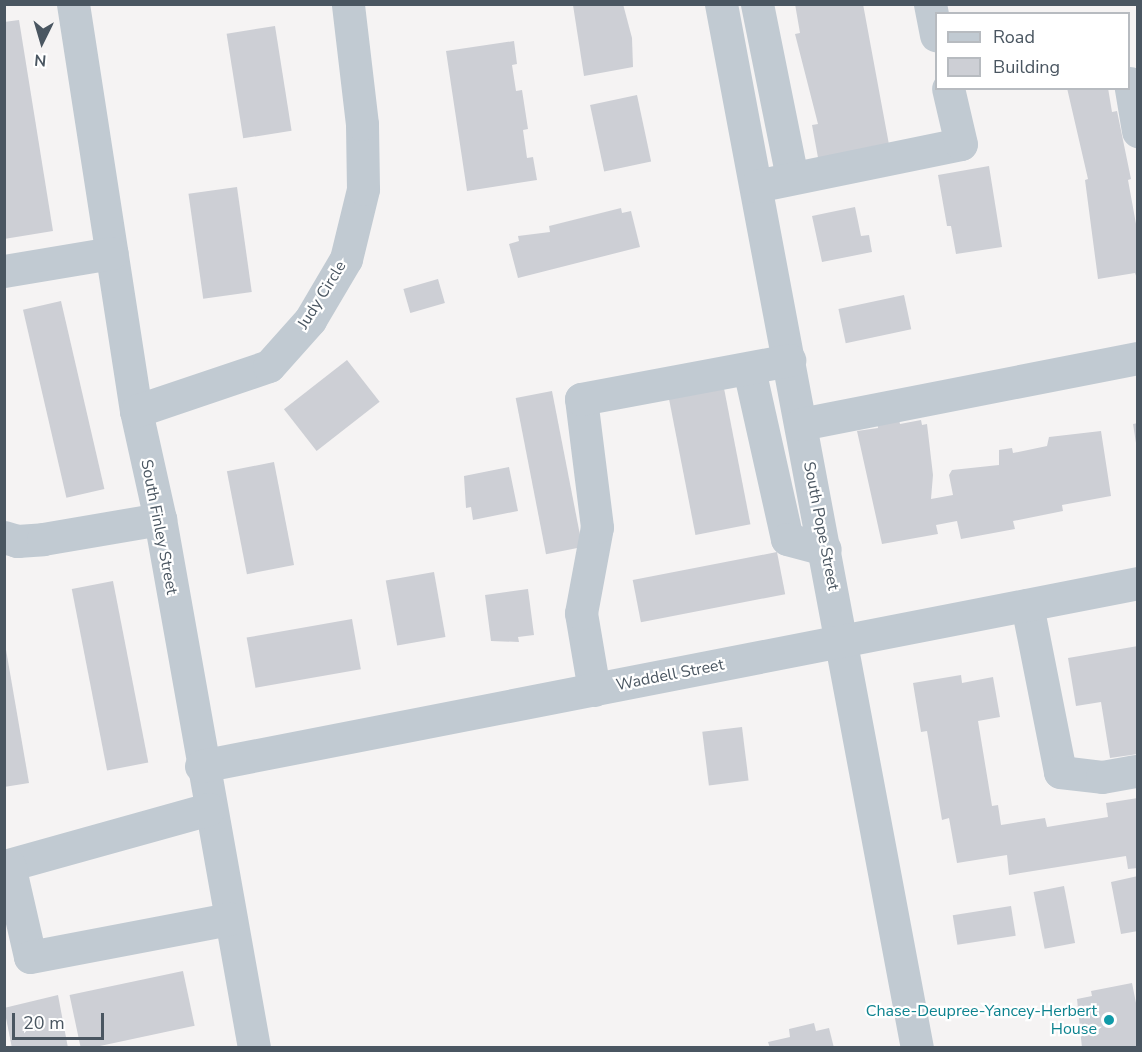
<!DOCTYPE html>
<html>
<head>
<meta charset="utf-8">
<style>
  body { margin:0 }
  #map { position:relative; width:1142px; height:1052px; overflow:hidden; background:#f5f3f3; font-family:"Nunito Sans",sans-serif }
  div>[style] { position:absolute }
  [style*='--x'] { left:calc(var(--x)*1px); top:calc(var(--y)*1px); width:calc(var(--w)*1px); rotate:calc(var(--a)*1deg) }
  .building>* { inset:0; background:#cdcfd5; transform-origin:0 0 }
  .minor>* { height:33px; margin:-16.5px; padding:0 16.5px; transform-origin:16.5px; border-radius:16.5px; background:#c1cad2 }
  .dots>* { width:16px; height:16px; translate:-50% -50%; box-sizing:border-box; border:3px solid #fff; border-radius:50% }
  span { translate:-50% -50%; white-space:nowrap; text-align:center; line-height:1.15; -webkit-text-stroke:4.5px #fff; paint-order:stroke }
  .street-label { font-size:16px; color:#4a5661 }
  .culture-label { font-size:16px; color:#0d838f }
  .right { translate:-100% -50%; text-align:right }
  .frame { position:absolute; inset:0; border:6px solid #4a5661; pointer-events:none }
  .legend { position:absolute; left:935px; top:12px; width:195px; height:78px; box-sizing:border-box; background:#fff; border:2px solid #b7bbc0; margin:0; padding:8px 10px; list-style:none; font-size:18px; color:#4a5661 }
  .legend li { display:flex; align-items:center; gap:12px; height:30px }
  .legend b { width:30px; border:2px solid #b7bbc0 }
  .north { position:absolute; left:12px; top:12px; width:60px; height:60px; -webkit-text-stroke:4px #fff; paint-order:stroke; rotate:185deg; font-size:16px; font-weight:700; line-height:24px; text-align:center; color:#4a5661 }
  .north::after { content:''; display:block; margin:auto; width:21px; height:27px; background:#4a5661; clip-path:polygon(50% 0,100% 100%,50% 72%,0 100%) }
  .scale { position:absolute; left:12px; top:1013px; width:92px; height:27px; box-sizing:border-box; border:3px solid #4a5661; border-top:0; padding-left:8px; font-size:18px; line-height:21px; white-space:nowrap; color:#4a5661; -webkit-text-stroke:4px #fff; paint-order:stroke }
</style>
</head>
<body>
<div id="map">
  <div class="building">
    <div style="clip-path:polygon(623px 4px,632px 38px,633px 67px,584px 76px,573px 5px)"></div>
    <div style="clip-path:polygon(795px 4px,863px 4px,890px 150px,819px 163px,812px 125px,818px 124px,795px 34px,800px 33px)"></div>
    <div style="clip-path:polygon(19px 20px,53px 231px,4px 239px,4px 22px)"></div>
    <div style="left:275px;top:26px;width:106px;height:49px;rotate:81deg"></div>
    <div style="clip-path:polygon(514px 41px,517px 64px,512px 65px,516px 91px,522px 90px,528px 129px,523px 130px,527px 158px,533px 157px,537px 180px,467px 191px,446px 51px)"></div>
    <div style="clip-path:polygon(1067px 88px,1108px 88px,1112px 112px,1117px 111px,1131px 179px,1128px 180px,1138px 235px,1138px 281px,1135px 273px,1098px 279px,1085px 180px,1088px 179px)"></div>
    <div style="left:637px;top:95px;width:68px;height:48px;rotate:78deg"></div>
    <div style="clip-path:polygon(989px 166px,1002px 247px,956px 254px,951px 226px,947px 226px,938px 175px)"></div>
    <div style="left:237px;top:187px;width:106px;height:49px;rotate:82deg"></div>
    <div style="clip-path:polygon(855px 207px,861px 236px,869px 235px,872px 252px,822px 262px,812px 216px)"></div>
    <div style="clip-path:polygon(621px 208px,622px 213px,631px 211px,640px 247px,518px 278px,509px 244px,519px 241px,518px 236px,550px 232px,549px 226px)"></div>
    <div style="left:438px;top:279px;width:25px;height:36px;rotate:74deg"></div>
    <div style="left:904px;top:295px;width:35px;height:67px;rotate:78deg"></div>
    <div style="left:61px;top:301px;width:193px;height:39px;rotate:77deg"></div>
    <div style="left:347px;top:360px;width:53px;height:80px;rotate:52deg"></div>
    <div style="left:722px;top:378px;width:149px;height:56px;rotate:79deg"></div>
    <div style="left:552px;top:391px;width:159px;height:37px;rotate:79deg"></div>
    <div style="clip-path:polygon(898px 415px,900px 424px,921px 420px,922px 425px,927px 424px,933px 475px,931px 499px,953px 495px,949px 475px,952px 470px,999px 465px,999px 450px,1012px 448px,1013px 453px,1047px 446px,1049px 437px,1101px 431px,1111px 496px,1062px 505px,1063px 511px,1013px 521px,1015px 529px,961px 539px,957px 521px,936px 525px,938px 534px,882px 544px,857px 431px,878px 428px,877px 419px)"></div>
    <div style="clip-path:polygon(1138px 423px,1138px 443px,1136px 443px,1133px 424px)"></div>
    <div style="left:274px;top:462px;width:105px;height:48px;rotate:79deg"></div>
    <div style="clip-path:polygon(509px 467px,518px 511px,473px 520px,471px 507px,466px 508px,464px 476px)"></div>
    <div style="left:777px;top:552px;width:43px;height:147px;rotate:79deg"></div>
    <div style="left:434px;top:572px;width:66px;height:49px;rotate:80deg"></div>
    <div style="left:113px;top:581px;width:185px;height:42px;rotate:79deg"></div>
    <div style="clip-path:polygon(528px 589px,534px 635px,518px 637px,519px 642px,491px 641px,485px 595px)"></div>
    <div style="left:352px;top:619px;width:51px;height:107px;rotate:80deg"></div>
    <div style="clip-path:polygon(4px 638px,29px 783px,4px 787px)"></div>
    <div style="clip-path:polygon(1138px 646px,1138px 754px,1110px 758px,1101px 702px,1076px 706px,1068px 658px)"></div>
    <div style="clip-path:polygon(961px 675px,962px 683px,993px 677px,1000px 717px,978px 721px,992px 806px,998px 805px,1001px 825px,1045px 818px,1047px 827px,1108px 817px,1106px 803px,1138px 798px,1138px 868px,1128px 869px,1126px 856px,1009px 875px,1007px 855px,957px 863px,949px 818px,942px 820px,927px 731px,921px 732px,913px 683px)"></div>
    <div style="left:742px;top:727px;width:54px;height:40px;rotate:83deg"></div>
    <div style="clip-path:polygon(1138px 876px,1138px 931px,1121px 934px,1111px 882px)"></div>
    <div style="left:1064px;top:886px;width:58px;height:31px;rotate:79deg"></div>
    <div style="left:1011px;top:906px;width:30px;height:59px;rotate:81deg"></div>
    <div style="left:183px;top:971px;width:56px;height:116px;rotate:78deg"></div>
    <div style="clip-path:polygon(1132px 983px,1138px 1013px,1138px 1048px,1082px 1048px,1077px 999px,1092px 996px,1091px 991px)"></div>
    <div style="clip-path:polygon(58px 995px,68px 1048px,12px 1048px,4px 1008px)"></div>
    <div style="clip-path:polygon(814px 1023px,816px 1031px,829px 1028px,834px 1048px,770px 1048px,768px 1042px,790px 1037px,789px 1029px)"></div>
  </div>
  <div class="minor">
    <div style="--x:73;--y:4;--w:412;--a:81.2"></div>
    <div style="--x:136;--y:411;--w:111;--a:77.5"></div>
    <div style="--x:160;--y:519;--w:537;--a:79.92"></div>
    <div style="--x:721;--y:4;--w:1062;--a:79.37"></div>
    <div style="--x:757;--y:4;--w:177;--a:78.6"></div>
    <div style="--x:930;--y:4;--w:32;--a:79"></div>
    <div style="--x:1130;--y:83;--w:49;--a:80.5"></div>
    <div style="--x:756;--y:186;--w:209;--a:-11.6"></div>
    <div style="--x:961;--y:144;--w:57;--a:-103.1"></div>
    <div style="--x:4;--y:271;--w:109;--a:-9.5"></div>
    <div style="--x:749;--y:369;--w:174;--a:77.4"></div>
    <div style="--x:787;--y:539;--w:39;--a:15"></div>
    <div style="--x:136;--y:411;--w:140;--a:-18.7"></div>
    <div style="--x:269;--y:366;--w:62;--a:-48.3"></div>
    <div style="--x:310;--y:320;--w:71;--a:-59.5"></div>
    <div style="--x:346;--y:259;--w:72;--a:-76.3"></div>
    <div style="--x:363;--y:189;--w:65;--a:-90.9"></div>
    <div style="--x:362;--y:124;--w:121;--a:-96.7"></div>
    <div style="--x:801;--y:424;--w:343;--a:-11.1"></div>
    <div style="--x:4;--y:537;--w:14;--a:17"></div>
    <div style="--x:17;--y:541;--w:26;--a:-4"></div>
    <div style="--x:43;--y:539;--w:119;--a:-9.7"></div>
    <div style="--x:1027;--y:605;--w:170;--a:78.8"></div>
    <div style="--x:1060;--y:772;--w:42;--a:6.8"></div>
    <div style="--x:1102;--y:777;--w:34;--a:-10"></div>
    <div style="--x:594;--y:690;--w:78;--a:-99.6"></div>
    <div style="--x:581;--y:613;--w:87;--a:-79.5"></div>
    <div style="--x:597;--y:527;--w:129;--a:-97.1"></div>
    <div style="--x:581;--y:399;--w:212;--a:-10.6"></div>
    <div style="--x:201;--y:766;--w:955;--a:-11.05"></div>
    <div style="--x:209;--y:809;--w:208;--a:164.4"></div>
    <div style="--x:9;--y:865;--w:94;--a:77.1"></div>
    <div style="--x:30;--y:957;--w:204;--a:-10.8"></div>
  </div>
  <div class="dots">
    <div style="left:1109px;top:1020px;background:#0f9aa8"></div>
  </div>
  <div class="street-label">
    <span style="left:322px;top:295px;rotate:-58deg">Judy Circle</span>
    <span style="left:821px;top:526px;rotate:79deg">South Pope Street</span>
    <span style="left:159px;top:527px;rotate:79deg">South Finley Street</span>
    <span style="left:670px;top:675px;rotate:-11deg">Waddell Street</span>
  </div>
  <div class="culture-label">
    <span class="right" style="left:1097px;top:1020px">Chase-Deupree-Yancey-Herbert<br>House</span>
  </div>
  <div class="frame"></div>
  <ul class="legend">
  <li><b style="height:8px;background:#c1cad2"></b>Road</li>
  <li><b style="height:16px;background:#cdcfd5"></b>Building</li>
  </ul>
  <div class="north">N</div>
  <div class="scale">20 m</div>
</div>
</body>
</html>
